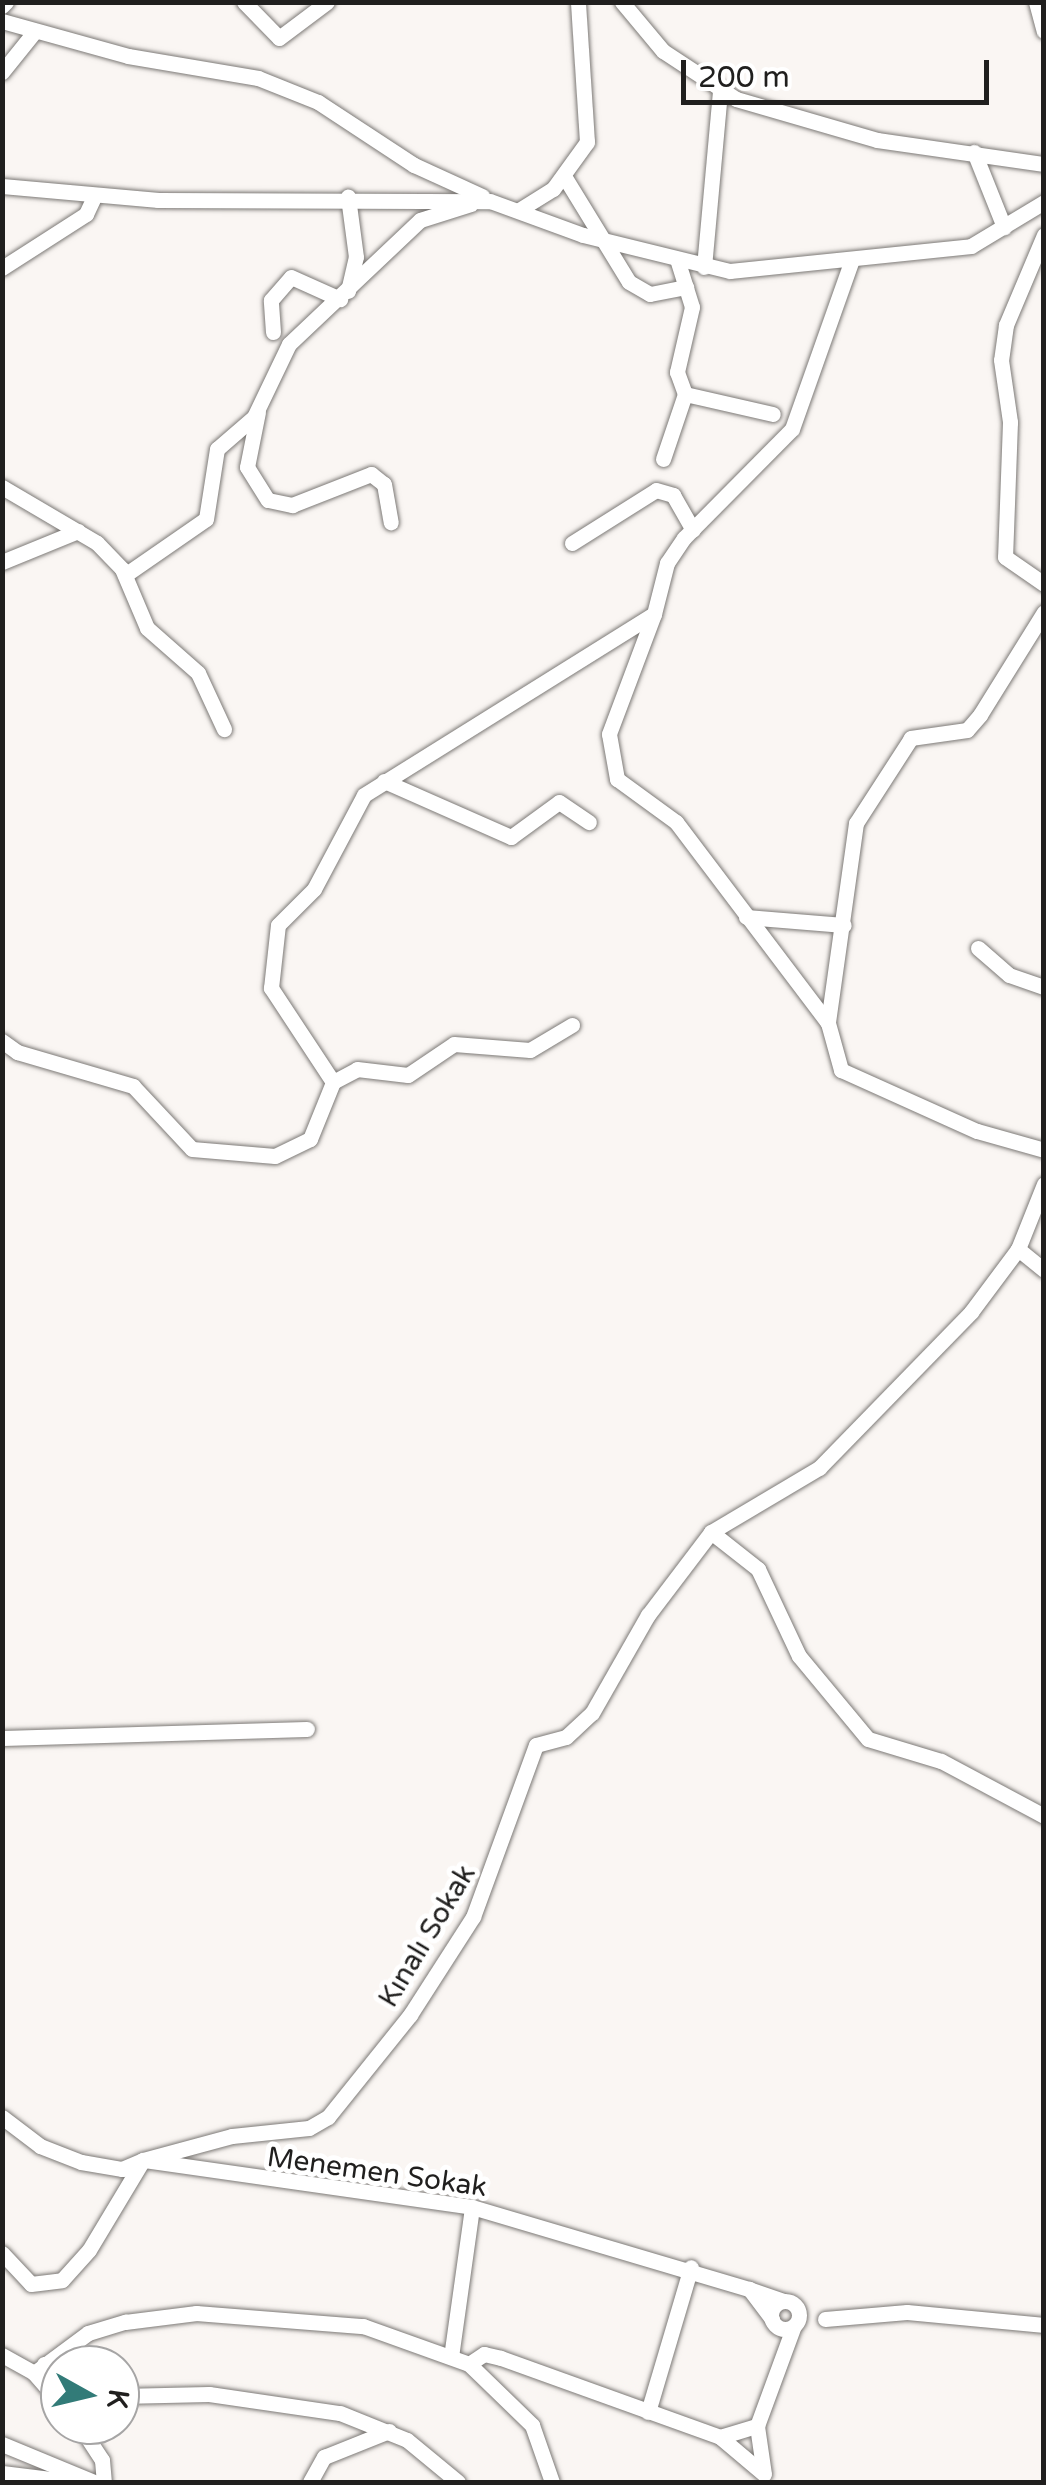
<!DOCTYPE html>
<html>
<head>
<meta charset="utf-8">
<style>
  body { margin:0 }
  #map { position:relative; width:1046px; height:2485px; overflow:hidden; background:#faf6f3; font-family:"Varela Round",sans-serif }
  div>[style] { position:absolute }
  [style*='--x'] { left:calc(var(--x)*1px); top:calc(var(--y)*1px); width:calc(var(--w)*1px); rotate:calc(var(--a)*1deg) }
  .roads { filter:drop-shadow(0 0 2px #7c7976) drop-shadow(0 0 2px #7c7976) }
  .minor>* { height:15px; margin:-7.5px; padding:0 7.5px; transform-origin:7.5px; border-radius:7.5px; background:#fff }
  .minor>.ring { margin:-7.5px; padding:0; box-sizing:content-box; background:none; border:15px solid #fff; border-radius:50% }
  span { translate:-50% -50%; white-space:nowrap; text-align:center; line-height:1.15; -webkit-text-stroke:10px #fff; paint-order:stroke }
  .street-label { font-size:28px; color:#201f1e }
  .frame { position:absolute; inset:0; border:5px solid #201f1e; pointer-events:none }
  .north { position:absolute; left:40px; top:2345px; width:100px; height:100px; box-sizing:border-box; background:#fff; border:2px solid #a6a5a5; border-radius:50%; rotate:98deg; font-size:28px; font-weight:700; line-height:40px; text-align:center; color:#201f1e }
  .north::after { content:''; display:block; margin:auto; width:35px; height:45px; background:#327b78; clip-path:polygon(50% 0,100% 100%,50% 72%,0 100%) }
  .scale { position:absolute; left:681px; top:60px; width:308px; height:45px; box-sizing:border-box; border:5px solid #201f1e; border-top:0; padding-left:12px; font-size:30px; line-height:35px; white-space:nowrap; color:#201f1e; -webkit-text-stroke:8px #fff; paint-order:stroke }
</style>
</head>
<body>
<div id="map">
  <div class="roads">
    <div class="minor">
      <div style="--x:244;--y:2;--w:50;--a:45.8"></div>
      <div style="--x:279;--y:38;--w:60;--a:-36.9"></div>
      <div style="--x:622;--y:2;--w:64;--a:50.1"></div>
      <div style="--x:663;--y:51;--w:87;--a:33.3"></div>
      <div style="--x:736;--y:99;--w:147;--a:16.2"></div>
      <div style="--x:877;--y:140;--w:169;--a:8.2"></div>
      <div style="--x:1036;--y:2;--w:30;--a:75"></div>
      <div style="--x:2;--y:6;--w:6;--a:-45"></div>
      <div style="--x:2;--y:21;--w:131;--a:15.5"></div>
      <div style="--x:128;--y:56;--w:132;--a:9.6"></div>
      <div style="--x:258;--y:78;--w:65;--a:21.8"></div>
      <div style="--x:318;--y:102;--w:115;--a:33.3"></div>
      <div style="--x:414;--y:165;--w:75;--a:24.5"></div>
      <div style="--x:2;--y:72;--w:53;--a:-51.2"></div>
      <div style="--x:974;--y:152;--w:81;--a:68.2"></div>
      <div style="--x:564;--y:176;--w:124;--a:58.5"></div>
      <div style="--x:629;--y:282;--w:24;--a:30"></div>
      <div style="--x:650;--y:294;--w:37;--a:-11"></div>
      <div style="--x:2;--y:186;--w:157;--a:5.1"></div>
      <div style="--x:158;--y:200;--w:332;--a:0.2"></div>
      <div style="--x:490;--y:201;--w:99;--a:20.1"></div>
      <div style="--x:583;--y:235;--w:151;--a:13.8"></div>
      <div style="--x:730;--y:271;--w:242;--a:-5.9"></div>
      <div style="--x:971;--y:246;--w:85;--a:-31.1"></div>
      <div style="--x:519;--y:210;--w:40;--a:-32"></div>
      <div style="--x:553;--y:189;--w:58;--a:-54.1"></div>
      <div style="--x:587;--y:142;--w:140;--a:-93.7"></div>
      <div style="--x:1044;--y:235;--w:98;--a:112.9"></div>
      <div style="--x:1006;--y:325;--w:35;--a:98"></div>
      <div style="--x:1001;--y:360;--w:63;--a:81.7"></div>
      <div style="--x:1010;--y:422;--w:135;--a:92.1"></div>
      <div style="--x:1005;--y:557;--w:47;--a:34.7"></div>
      <div style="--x:677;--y:259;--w:50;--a:72.6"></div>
      <div style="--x:692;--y:307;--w:67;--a:103"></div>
      <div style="--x:677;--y:372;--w:23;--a:70"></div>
      <div style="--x:685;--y:394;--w:90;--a:12.8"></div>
      <div style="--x:704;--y:267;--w:177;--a:-84.8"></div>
      <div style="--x:2;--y:268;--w:100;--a:-32.7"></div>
      <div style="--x:86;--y:214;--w:21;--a:-65"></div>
      <div style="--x:348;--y:291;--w:35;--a:-77"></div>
      <div style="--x:356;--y:257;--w:61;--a:-97.6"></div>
      <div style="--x:273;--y:332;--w:32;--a:-94"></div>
      <div style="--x:271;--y:300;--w:30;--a:-49"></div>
      <div style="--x:291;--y:277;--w:54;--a:24.2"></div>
      <div style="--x:258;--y:412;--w:56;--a:101.3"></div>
      <div style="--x:247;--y:467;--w:39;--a:58"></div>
      <div style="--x:268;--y:500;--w:25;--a:12"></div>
      <div style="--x:292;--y:505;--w:85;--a:-21.4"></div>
      <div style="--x:371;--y:474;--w:16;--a:38"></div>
      <div style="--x:384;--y:484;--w:39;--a:80"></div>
      <div style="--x:663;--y:459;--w:69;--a:-71.3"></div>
      <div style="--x:2;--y:487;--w:110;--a:30.5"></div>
      <div style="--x:97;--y:543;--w:36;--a:46"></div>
      <div style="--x:122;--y:569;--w:64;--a:67"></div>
      <div style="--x:147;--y:628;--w:68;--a:41.4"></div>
      <div style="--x:198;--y:673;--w:62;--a:65.1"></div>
      <div style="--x:572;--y:543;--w:99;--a:-32.2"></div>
      <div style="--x:656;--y:490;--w:18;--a:16"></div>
      <div style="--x:673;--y:495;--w:40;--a:60.3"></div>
      <div style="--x:2;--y:562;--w:82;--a:-22.2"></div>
      <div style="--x:125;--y:575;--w:98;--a:-34.7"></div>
      <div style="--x:206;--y:519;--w:71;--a:-81.1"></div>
      <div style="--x:217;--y:449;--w:49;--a:-40.9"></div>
      <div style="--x:254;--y:417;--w:81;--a:-64.4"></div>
      <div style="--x:289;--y:344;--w:180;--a:-43.4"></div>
      <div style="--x:420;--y:220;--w:53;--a:-17.4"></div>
      <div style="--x:1044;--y:612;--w:121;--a:121.9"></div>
      <div style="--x:980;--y:715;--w:20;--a:131"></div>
      <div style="--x:967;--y:730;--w:57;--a:171.9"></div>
      <div style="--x:911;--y:738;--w:101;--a:122.9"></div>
      <div style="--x:856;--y:823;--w:202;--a:98"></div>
      <div style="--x:828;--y:1023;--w:49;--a:74.5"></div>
      <div style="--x:841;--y:1070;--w:149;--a:24.2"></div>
      <div style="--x:977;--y:1131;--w:70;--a:15.8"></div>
      <div style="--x:654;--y:614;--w:128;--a:110.6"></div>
      <div style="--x:609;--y:734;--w:46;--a:79.9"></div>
      <div style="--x:617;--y:779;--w:73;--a:36.1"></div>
      <div style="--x:676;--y:822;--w:252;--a:52.9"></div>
      <div style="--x:384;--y:781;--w:139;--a:23.8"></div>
      <div style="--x:511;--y:837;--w:59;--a:-36.1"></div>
      <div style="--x:559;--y:802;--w:36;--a:34"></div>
      <div style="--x:746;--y:917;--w:98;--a:4.7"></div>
      <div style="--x:978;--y:948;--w:41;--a:41.1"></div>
      <div style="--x:1009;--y:975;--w:37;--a:19"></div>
      <div style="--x:2;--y:1041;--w:19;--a:36"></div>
      <div style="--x:17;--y:1052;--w:121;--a:16.3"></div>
      <div style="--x:133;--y:1086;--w:86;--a:46.9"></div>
      <div style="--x:192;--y:1149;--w:83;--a:4.8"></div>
      <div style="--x:275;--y:1156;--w:39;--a:-26"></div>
      <div style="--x:310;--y:1139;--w:61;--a:-68"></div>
      <div style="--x:333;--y:1082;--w:113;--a:-123.4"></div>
      <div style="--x:271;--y:988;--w:63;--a:-83.7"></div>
      <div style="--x:278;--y:925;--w:51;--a:-45"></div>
      <div style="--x:314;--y:889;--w:106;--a:-62"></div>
      <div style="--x:364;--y:795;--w:342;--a:-32"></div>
      <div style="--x:654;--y:614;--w:53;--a:-75.7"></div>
      <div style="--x:667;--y:563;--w:30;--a:-56"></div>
      <div style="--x:684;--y:538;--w:153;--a:-45.3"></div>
      <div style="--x:792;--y:429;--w:177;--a:-70.5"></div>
      <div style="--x:333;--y:1082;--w:27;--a:-28"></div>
      <div style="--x:357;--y:1069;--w:51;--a:6.7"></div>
      <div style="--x:408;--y:1075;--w:55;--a:-34"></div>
      <div style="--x:454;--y:1044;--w:76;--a:4.5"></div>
      <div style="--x:530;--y:1050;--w:49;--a:-30.8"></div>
      <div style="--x:1018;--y:1249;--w:33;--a:39"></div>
      <div style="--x:711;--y:1532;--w:60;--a:38.2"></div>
      <div style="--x:758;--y:1569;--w:96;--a:64.8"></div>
      <div style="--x:799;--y:1656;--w:108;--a:50.3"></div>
      <div style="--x:868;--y:1739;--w:76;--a:16.8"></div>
      <div style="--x:941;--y:1761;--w:117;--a:28.1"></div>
      <div style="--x:2;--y:1738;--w:305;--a:-1.7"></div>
      <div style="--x:2;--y:2117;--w:48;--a:37.3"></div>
      <div style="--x:40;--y:2146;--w:44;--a:21.3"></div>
      <div style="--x:81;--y:2162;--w:42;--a:9.7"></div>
      <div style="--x:122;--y:2169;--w:23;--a:-23"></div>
      <div style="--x:143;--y:2160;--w:332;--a:8.1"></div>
      <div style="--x:472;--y:2207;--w:289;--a:16.5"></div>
      <div style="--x:2;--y:2253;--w:42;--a:46.9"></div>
      <div style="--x:31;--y:2284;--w:31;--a:-7"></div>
      <div style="--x:62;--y:2280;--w:40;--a:-48"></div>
      <div style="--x:89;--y:2250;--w:105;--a:-59"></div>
      <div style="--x:143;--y:2160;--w:92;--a:-15.1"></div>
      <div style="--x:232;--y:2136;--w:77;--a:-5.9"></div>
      <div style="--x:309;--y:2128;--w:22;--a:-30"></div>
      <div style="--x:328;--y:2117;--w:131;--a:-51.2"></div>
      <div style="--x:410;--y:2015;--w:117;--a:-57.3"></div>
      <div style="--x:473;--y:1917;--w:183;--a:-69.9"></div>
      <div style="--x:536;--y:1745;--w:31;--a:-15"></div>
      <div style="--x:566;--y:1737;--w:35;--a:-43"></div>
      <div style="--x:592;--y:1713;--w:113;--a:-60.3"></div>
      <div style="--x:648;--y:1615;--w:104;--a:-52.8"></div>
      <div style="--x:711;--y:1532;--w:126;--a:-30.7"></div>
      <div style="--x:819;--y:1468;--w:218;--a:-45.7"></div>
      <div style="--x:971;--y:1312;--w:79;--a:-53.3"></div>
      <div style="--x:1018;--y:1249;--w:70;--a:-68.2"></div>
      <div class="ring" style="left:771px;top:2301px;width:13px;height:13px"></div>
      <div style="--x:772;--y:2319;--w:38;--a:-127"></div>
      <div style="--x:749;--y:2289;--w:36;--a:19"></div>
      <div style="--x:825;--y:2319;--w:82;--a:-4.9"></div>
      <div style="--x:907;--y:2312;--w:138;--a:5.4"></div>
      <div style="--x:2;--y:2355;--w:37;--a:29"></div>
      <div style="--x:34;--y:2373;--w:40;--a:49"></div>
      <div style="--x:451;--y:2357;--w:151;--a:-82"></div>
      <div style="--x:44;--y:2364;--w:20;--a:37"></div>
      <div style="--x:469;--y:2364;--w:18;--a:-34"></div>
      <div style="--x:484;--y:2354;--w:17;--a:13"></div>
      <div style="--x:501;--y:2358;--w:233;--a:19.8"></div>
      <div style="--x:720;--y:2437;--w:57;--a:40.1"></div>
      <div style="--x:34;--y:2373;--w:67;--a:-36.5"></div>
      <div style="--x:88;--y:2333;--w:39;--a:-17"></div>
      <div style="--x:125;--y:2322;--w:72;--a:-7.2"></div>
      <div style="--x:196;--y:2313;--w:168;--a:4.5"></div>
      <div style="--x:363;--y:2326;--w:113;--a:19.7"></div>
      <div style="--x:469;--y:2364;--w:88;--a:44.1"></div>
      <div style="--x:532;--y:2425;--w:60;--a:70.7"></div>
      <div style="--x:120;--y:2396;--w:89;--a:-1.3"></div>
      <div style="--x:209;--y:2394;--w:132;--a:8.3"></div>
      <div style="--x:340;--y:2413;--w:72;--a:21.9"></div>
      <div style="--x:407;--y:2440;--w:66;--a:39.5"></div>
      <div style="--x:648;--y:2412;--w:151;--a:-73.5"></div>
      <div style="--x:79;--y:2425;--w:42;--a:56.7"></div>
      <div style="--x:102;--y:2460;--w:22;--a:85"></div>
      <div style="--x:720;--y:2437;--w:39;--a:-17"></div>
      <div style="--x:2;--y:2444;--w:100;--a:22.4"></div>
      <div style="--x:2;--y:2473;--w:73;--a:7.1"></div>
      <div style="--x:764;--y:2474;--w:49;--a:-98.3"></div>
      <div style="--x:757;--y:2426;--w:104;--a:-69.8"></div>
      <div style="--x:310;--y:2482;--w:29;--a:-61"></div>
      <div style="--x:324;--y:2457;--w:70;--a:-21.8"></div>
    </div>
  </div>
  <div class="street-label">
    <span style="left:427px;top:1936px;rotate:-59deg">Kınalı Sokak</span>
    <span style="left:377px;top:2172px;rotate:8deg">Menemen Sokak</span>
  </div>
  <div class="frame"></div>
  <div class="north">K</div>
  <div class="scale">200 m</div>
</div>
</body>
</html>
